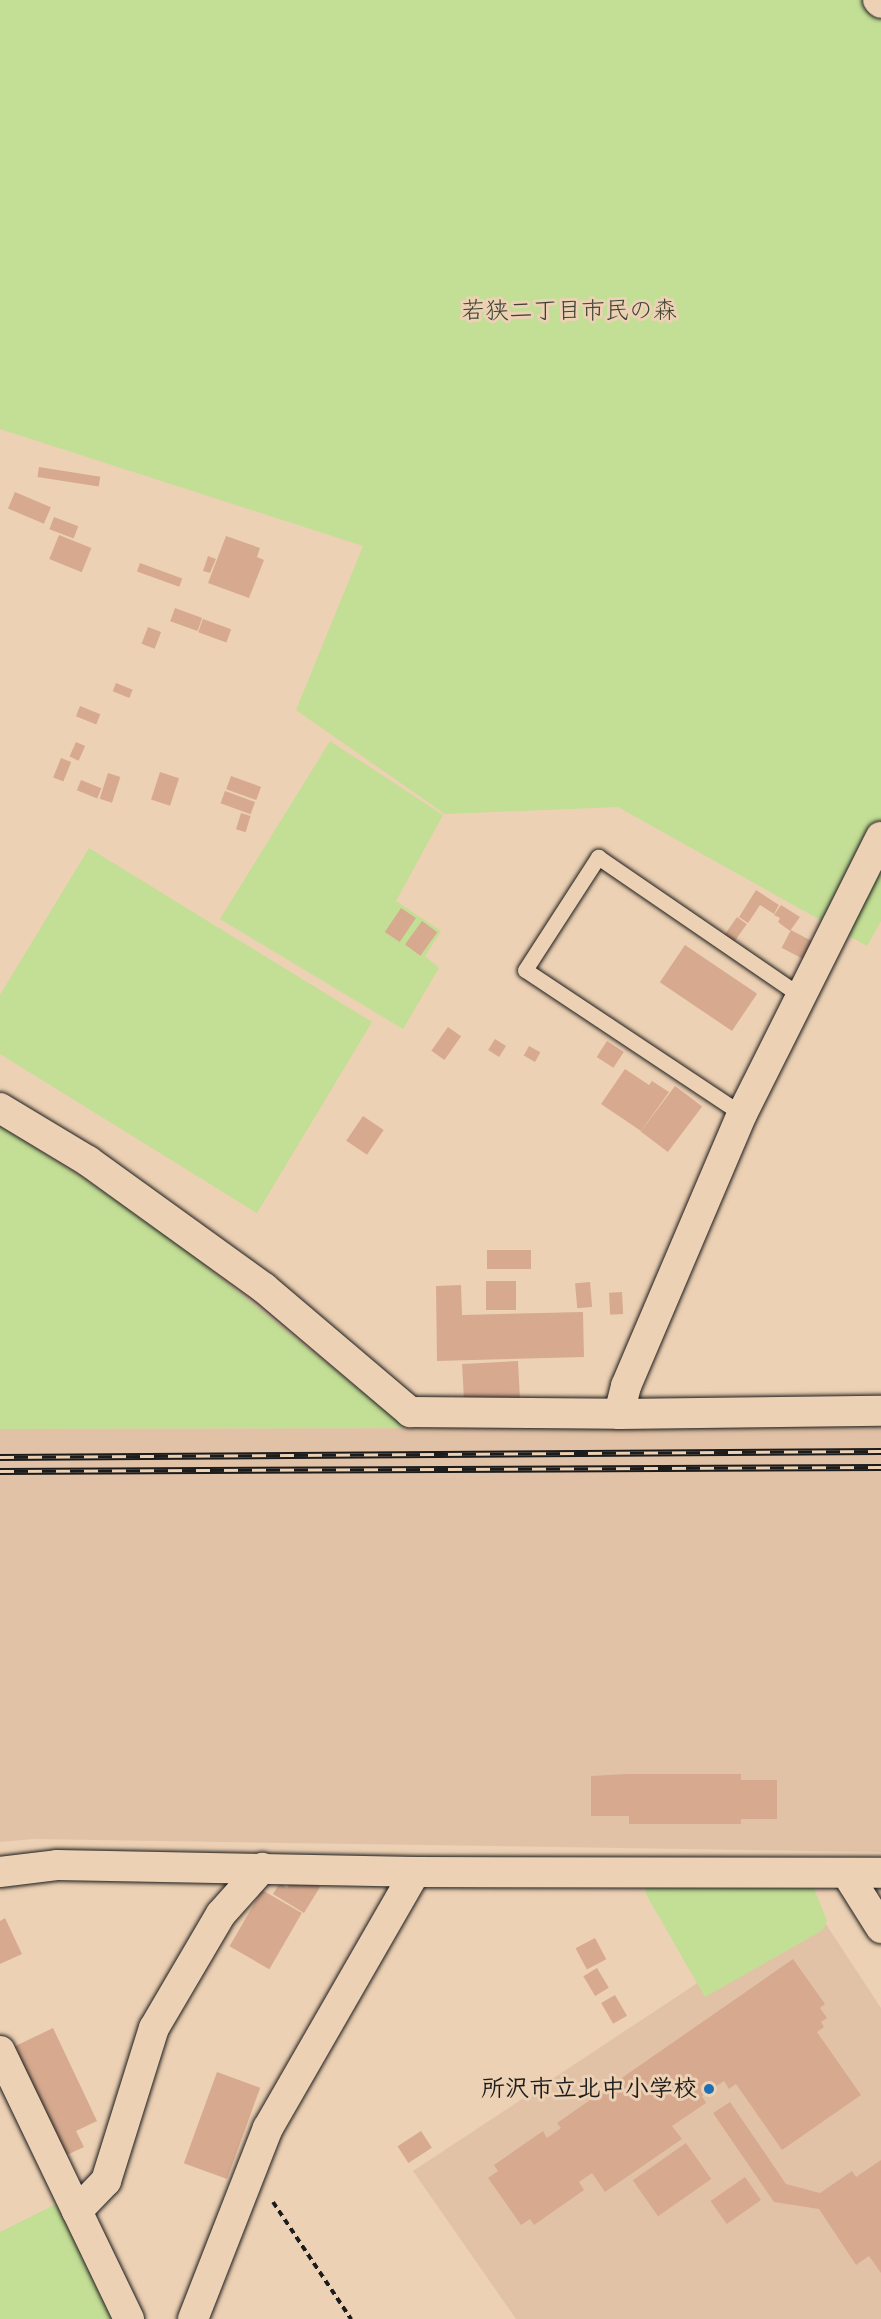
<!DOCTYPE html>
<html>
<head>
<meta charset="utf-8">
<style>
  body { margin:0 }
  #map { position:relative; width:881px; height:2319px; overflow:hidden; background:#edd1b4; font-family:Caveat,"Klee One",sans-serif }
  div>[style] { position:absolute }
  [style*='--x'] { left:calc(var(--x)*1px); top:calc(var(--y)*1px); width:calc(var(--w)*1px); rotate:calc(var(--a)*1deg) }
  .built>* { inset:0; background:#e2c2a6 }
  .green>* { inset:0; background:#c3de95 }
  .building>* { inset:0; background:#d7aa8f; transform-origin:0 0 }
  .path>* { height:4px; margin-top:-2px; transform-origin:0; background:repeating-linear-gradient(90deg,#1c1c1c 0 6px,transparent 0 10.5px) }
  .roads { filter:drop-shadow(0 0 2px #1c1c1c) drop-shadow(0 0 2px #1c1c1c) }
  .lane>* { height:15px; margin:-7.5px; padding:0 7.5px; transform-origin:7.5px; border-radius:7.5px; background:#edd1b4 }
  .street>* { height:30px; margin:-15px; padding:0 15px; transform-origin:15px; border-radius:15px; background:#edd1b4 }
  .rail>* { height:7px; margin-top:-3.5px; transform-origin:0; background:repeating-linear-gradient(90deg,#edd1b4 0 14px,#1c1c1c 0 28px); box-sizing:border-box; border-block:2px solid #1c1c1c }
  .dots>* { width:16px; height:16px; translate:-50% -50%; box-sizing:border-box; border:3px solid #edd1b4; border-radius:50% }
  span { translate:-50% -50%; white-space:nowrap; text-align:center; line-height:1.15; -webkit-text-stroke:6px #edd1b4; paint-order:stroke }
  .park-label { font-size:24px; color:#3d4334 }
  .poi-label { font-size:24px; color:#1c1c1c; font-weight:700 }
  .right { translate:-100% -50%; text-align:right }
</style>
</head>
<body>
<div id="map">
  <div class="built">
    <div style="clip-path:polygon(881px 1427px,881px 1852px,34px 1839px,0 1842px,0 1429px)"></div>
    <div style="clip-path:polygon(814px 1906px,881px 2008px,881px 2319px,516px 2319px,413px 2171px)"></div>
  </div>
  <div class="green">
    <div style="clip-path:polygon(0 0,868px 0,881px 14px,881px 921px,867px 946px,618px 807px,445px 814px,296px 710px,363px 546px,0 429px)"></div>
    <div style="clip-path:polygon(330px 741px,443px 815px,396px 901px,441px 931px,425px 956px,439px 968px,403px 1029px,220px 919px)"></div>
    <div style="clip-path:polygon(89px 848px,372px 1022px,257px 1213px,0 1054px,0 995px)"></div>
    <div style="clip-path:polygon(0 1126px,89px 1182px,181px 1246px,407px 1428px,0 1429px)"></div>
    <div style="clip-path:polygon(644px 1885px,813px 1886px,827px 1921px,823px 1930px,705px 1997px,647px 1896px)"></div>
    <div style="clip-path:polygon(56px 2204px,113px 2319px,0 2319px,0 2232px)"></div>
  </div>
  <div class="building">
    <div style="left:39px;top:467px;width:62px;height:10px;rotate:9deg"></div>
    <div style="left:15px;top:492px;width:39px;height:18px;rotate:23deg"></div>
    <div style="left:54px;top:517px;width:26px;height:13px;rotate:21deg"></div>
    <div style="left:59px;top:535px;width:35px;height:26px;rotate:22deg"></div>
    <div style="clip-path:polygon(226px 536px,260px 548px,257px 557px,264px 560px,249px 598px,208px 583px)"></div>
    <div style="clip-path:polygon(208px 556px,216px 559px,210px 573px,203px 571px)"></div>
    <div style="left:140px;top:563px;width:45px;height:9px;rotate:20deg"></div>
    <div style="left:175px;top:608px;width:29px;height:14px;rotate:20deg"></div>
    <div style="left:203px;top:619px;width:30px;height:14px;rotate:20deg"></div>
    <div style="left:148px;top:627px;width:14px;height:18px;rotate:21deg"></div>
    <div style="left:116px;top:683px;width:18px;height:9px;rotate:22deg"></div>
    <div style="left:80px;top:706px;width:22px;height:11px;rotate:22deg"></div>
    <div style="left:76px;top:742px;width:10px;height:16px;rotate:24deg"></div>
    <div style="left:61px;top:758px;width:11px;height:21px;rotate:22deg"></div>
    <div style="left:160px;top:772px;width:20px;height:29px;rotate:18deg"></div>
    <div style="left:108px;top:773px;width:13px;height:27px;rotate:18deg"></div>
    <div style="left:231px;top:776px;width:32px;height:14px;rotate:20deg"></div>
    <div style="left:81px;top:780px;width:22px;height:11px;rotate:22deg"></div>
    <div style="left:225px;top:791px;width:32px;height:13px;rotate:20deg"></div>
    <div style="left:241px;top:813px;width:10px;height:17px;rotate:17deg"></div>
    <div style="clip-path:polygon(756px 890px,779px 905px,774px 914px,760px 905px,748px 923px,739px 917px)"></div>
    <div style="clip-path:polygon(781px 905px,800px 917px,790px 931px,778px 922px,780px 918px,774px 915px)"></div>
    <div style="left:401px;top:908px;width:18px;height:29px;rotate:34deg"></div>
    <div style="left:737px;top:917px;width:12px;height:24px;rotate:35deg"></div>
    <div style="left:422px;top:921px;width:19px;height:29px;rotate:36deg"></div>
    <div style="left:791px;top:930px;width:26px;height:20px;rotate:28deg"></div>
    <div style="left:685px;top:945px;width:87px;height:45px;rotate:34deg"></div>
    <div style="left:448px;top:1027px;width:16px;height:29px;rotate:35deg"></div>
    <div style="left:495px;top:1039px;width:13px;height:13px;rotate:32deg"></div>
    <div style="left:607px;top:1041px;width:20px;height:19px;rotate:33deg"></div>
    <div style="left:529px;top:1046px;width:13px;height:11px;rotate:29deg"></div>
    <div style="clip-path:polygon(625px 1069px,649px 1085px,652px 1081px,669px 1092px,641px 1131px,601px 1104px)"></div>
    <div style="left:675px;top:1086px;width:34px;height:57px;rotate:37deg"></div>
    <div style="left:363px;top:1116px;width:25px;height:30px;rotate:34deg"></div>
    <div style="left:531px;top:1250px;width:19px;height:44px;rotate:90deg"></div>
    <div style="left:486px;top:1281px;width:30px;height:29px"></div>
    <div style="left:590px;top:1282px;width:25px;height:15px;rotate:85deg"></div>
    <div style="clip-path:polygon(461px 1285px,462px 1315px,583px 1312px,584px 1357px,437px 1361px,436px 1286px)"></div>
    <div style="left:622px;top:1292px;width:22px;height:13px;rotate:87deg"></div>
    <div style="left:518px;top:1361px;width:37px;height:56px;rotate:87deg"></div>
    <div style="clip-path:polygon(626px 1774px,741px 1774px,741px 1780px,777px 1780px,777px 1819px,741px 1819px,741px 1824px,629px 1824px,629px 1816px,591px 1816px,591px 1776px)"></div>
    <div style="clip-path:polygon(307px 1878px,320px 1887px,304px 1913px,273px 1894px,280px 1883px,287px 1888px,292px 1880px,302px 1886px)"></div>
    <div style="left:262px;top:1890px;width:46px;height:65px;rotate:30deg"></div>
    <div style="clip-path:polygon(5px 1918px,22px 1954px,0 1964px,0 1921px)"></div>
    <div style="left:595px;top:1938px;width:24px;height:22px;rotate:62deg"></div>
    <div style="clip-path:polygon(793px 1959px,825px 2004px,820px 2008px,827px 2018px,821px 2022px,824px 2027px,817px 2032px,861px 2095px,782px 2150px,736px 2084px,729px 2089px,724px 2081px,702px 2096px,706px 2103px,672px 2126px,682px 2139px,605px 2192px,592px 2173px,579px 2182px,584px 2190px,534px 2225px,530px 2219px,521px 2225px,488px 2178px,498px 2171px,494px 2165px,543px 2131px,547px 2138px,561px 2128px,557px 2123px)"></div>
    <div style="left:597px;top:1968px;width:23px;height:16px;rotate:59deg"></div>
    <div style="left:615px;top:1995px;width:24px;height:16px;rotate:60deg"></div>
    <div style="clip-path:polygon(53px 2028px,97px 2121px,76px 2131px,84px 2147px,56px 2160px,5px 2051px)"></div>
    <div style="left:217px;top:2072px;width:46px;height:97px;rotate:20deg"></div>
    <div style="clip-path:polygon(730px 2102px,786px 2184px,820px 2193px,852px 2171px,856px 2177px,881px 2160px,881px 2273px,869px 2256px,856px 2265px,819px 2209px,774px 2202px,713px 2113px)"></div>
    <div style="left:421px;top:2131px;width:20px;height:28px;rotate:57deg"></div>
    <div style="left:686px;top:2143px;width:44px;height:65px;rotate:55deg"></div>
    <div style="left:745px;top:2177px;width:28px;height:42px;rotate:55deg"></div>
  </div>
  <div class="path">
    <div style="--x:273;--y:2202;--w:141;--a:56.3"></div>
  </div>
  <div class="roads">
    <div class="lane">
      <div style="--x:742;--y:1114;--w:260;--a:-146.4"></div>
      <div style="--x:525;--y:970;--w:135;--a:-57.1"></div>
      <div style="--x:598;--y:857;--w:246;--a:34.4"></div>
    </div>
    <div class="street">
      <div style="--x:878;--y:0;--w:4;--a:45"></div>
      <div style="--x:0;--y:1108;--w:103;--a:31.1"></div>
      <div style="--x:88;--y:1161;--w:217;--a:35.8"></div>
      <div style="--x:264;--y:1288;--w:192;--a:40.3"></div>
      <div style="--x:410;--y:1412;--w:209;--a:0.5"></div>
      <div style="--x:619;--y:1414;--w:262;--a:-0.7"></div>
      <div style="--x:619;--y:1414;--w:29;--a:-76"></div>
      <div style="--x:626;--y:1386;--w:296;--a:-66.9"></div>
      <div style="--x:742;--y:1114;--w:310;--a:-63.4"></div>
      <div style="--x:0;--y:1872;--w:57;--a:-7"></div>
      <div style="--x:57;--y:1865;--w:358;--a:1.1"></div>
      <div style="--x:415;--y:1872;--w:466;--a:0.1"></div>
      <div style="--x:847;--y:1874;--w:64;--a:57.8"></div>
      <div style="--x:0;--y:2051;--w:178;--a:64.3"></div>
      <div style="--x:77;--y:2211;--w:42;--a:-46"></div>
      <div style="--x:106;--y:2181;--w:160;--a:-72.6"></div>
      <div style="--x:154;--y:2028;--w:132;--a:-59.6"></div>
      <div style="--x:221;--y:1914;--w:62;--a:-48.3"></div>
      <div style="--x:77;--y:2211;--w:120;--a:64.3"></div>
      <div style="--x:193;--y:2319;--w:205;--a:-68.6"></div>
      <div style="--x:268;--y:2128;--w:295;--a:-60.1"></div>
    </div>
  </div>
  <div class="rail">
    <div style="--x:0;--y:1457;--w:881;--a:-0.39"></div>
    <div style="--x:0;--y:1471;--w:881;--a:-0.26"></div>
  </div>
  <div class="dots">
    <div style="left:709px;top:2089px;background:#1f6fb2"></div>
  </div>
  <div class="park-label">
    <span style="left:569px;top:311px">若狭二丁目市民の森</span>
  </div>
  <div class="poi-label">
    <span class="right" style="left:697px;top:2089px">所沢市立北中小学校</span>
  </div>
</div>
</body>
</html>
